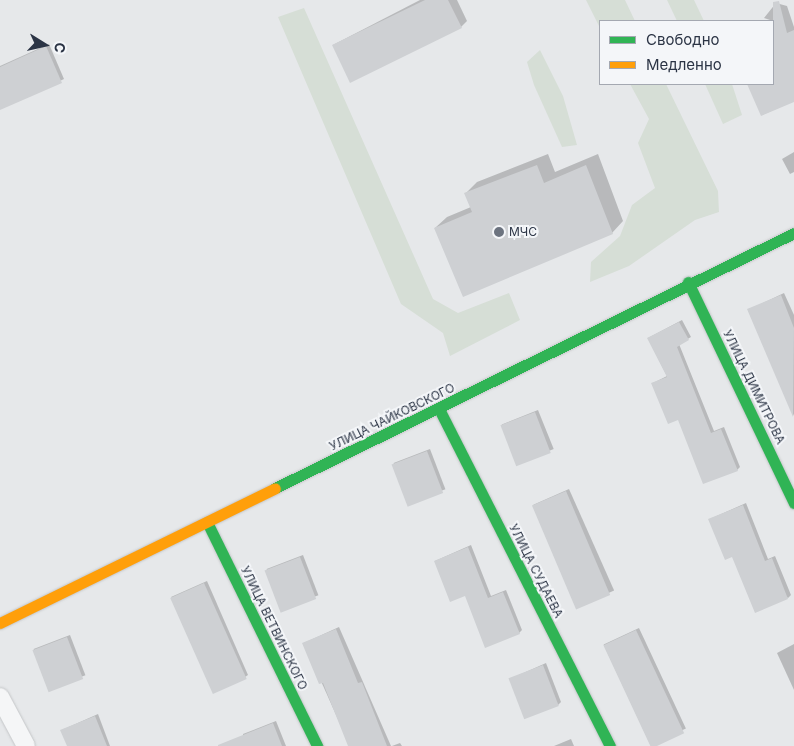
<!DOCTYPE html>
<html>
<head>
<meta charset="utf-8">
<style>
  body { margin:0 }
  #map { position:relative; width:794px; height:746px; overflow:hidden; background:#e6e8ea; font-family:Inter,sans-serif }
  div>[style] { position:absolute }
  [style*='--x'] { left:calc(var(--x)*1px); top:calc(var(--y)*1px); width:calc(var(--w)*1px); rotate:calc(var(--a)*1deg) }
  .green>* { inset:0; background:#d6ded6 }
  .shadow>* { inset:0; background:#0003; transform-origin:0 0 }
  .building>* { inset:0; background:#ced0d3; transform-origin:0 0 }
  .roads { filter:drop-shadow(0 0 1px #c4c6c8) drop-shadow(0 0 1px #c4c6c8) }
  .street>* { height:18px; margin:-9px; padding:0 9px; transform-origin:9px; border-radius:9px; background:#f5f6f7 }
  .fast>* { height:11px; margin:-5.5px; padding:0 5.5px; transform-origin:5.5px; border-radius:5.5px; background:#30b455 }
  .slow>* { height:11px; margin:-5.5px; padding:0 5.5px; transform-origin:5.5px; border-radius:5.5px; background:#ff9f0a }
  .dots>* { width:14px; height:14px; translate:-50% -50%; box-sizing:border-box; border:2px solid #f4f6f9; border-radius:50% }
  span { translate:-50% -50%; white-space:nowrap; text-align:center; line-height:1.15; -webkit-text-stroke:4px #f4f6f9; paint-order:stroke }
  .poi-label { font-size:12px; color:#2b3445 }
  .left { translate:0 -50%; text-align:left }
  .street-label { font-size:12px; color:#2b3445 }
  .legend { position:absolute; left:599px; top:20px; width:175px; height:65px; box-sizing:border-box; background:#f4f6f9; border:1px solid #a4a8b1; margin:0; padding:6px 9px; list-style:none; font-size:15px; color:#2b3445 }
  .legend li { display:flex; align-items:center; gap:10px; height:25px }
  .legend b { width:25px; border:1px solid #a4a8b1 }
  .north { position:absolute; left:20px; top:20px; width:50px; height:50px; -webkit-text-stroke:4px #f4f6f9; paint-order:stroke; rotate:100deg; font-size:14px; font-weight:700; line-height:20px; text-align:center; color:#2b3445 }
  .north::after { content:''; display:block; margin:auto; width:18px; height:22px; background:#2b3445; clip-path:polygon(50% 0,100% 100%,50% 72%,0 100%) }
</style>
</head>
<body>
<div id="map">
  <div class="green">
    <div style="clip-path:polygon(586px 0,625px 0,635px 21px,600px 21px,600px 28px)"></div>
    <div style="clip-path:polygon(667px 0,694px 0,704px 21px,677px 21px)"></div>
    <div style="clip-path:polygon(304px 8px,433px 299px,458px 313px,509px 293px,520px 320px,450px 356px,443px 333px,401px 304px,278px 17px)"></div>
    <div style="clip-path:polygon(540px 50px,563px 96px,577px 145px,562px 147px,534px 85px,527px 62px)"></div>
    <div style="clip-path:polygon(630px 84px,666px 84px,718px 191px,719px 212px,695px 220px,629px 266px,590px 282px,591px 262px,620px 236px,632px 205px,655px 188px,638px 143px,649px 119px)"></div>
    <div style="clip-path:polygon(705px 84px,732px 84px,742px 115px,723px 124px)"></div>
  </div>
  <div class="shadow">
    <div style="clip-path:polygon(420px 0,457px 0,467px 21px,461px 27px,333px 45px)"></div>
    <div style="clip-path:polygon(776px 3px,787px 6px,794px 27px,794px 101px,762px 115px,748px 84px,773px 84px,773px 21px,764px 18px)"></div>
    <div style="clip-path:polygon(49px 44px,64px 79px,0 109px,0 66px)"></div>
    <div style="clip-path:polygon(794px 152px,794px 172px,790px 174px,782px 159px)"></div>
    <div style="clip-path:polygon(548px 154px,555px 172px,598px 154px,623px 221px,612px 233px,435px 228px,447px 217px,471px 207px,466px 193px,477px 182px)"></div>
    <div style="clip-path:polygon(784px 293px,794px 315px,794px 416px,748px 310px)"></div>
    <div style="clip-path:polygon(682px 320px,691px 337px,679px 344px,714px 431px,724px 427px,740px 467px,737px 470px,679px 419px,653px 383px,667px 376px,648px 338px)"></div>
    <div style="left:538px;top:410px;width:42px;height:39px;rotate:68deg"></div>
    <div style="left:430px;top:449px;width:43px;height:39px;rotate:69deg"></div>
    <div style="left:569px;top:489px;width:111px;height:39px;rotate:66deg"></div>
    <div style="clip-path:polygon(746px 503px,768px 559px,775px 556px,791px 595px,788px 598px,733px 556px,710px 519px)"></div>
    <div style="clip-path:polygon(471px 545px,491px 596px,506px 590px,522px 630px,519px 633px,466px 594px,435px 561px)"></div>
    <div style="left:303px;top:555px;width:43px;height:39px;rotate:69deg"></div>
    <div style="clip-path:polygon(207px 581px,248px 675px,245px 677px,171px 597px)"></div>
    <div style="clip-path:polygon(339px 627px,391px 746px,360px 746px,345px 735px,304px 643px)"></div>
    <div style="left:639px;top:628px;width:111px;height:39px;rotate:65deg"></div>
    <div style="left:70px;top:635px;width:43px;height:39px;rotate:69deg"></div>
    <div style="clip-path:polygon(794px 644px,794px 690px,777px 653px)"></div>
    <div style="clip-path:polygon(546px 663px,561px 702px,558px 705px,510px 679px)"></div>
    <div style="clip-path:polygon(98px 714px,110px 746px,68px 746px,62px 730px)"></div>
    <div style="clip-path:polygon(276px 721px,286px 746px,244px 746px,243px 734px)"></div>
    <div style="clip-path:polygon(571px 739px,574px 746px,554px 746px)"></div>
    <div style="clip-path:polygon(400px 743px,402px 746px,392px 746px)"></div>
  </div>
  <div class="building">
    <div style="clip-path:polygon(425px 0,448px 0,462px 28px,350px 83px,332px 45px)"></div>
    <div style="clip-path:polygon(779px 1px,787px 33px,794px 30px,794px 102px,761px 116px,747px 84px,773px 84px,773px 2px)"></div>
    <div style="clip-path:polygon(46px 46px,62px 83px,0 110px,0 67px)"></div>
    <div style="clip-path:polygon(537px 165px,544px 183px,586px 165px,613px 234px,463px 297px,434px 228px,472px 212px,464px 193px)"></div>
    <div style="clip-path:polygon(781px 295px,794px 328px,793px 417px,747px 309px)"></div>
    <div style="clip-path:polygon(679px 322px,689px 340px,677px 347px,711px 433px,721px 429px,738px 471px,703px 484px,678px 420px,668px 424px,651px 383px,667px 377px,647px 338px)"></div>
    <div style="left:535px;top:412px;width:44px;height:37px;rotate:69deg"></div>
    <div style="left:427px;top:451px;width:45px;height:38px;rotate:69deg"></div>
    <div style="left:566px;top:491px;width:113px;height:37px;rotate:67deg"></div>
    <div style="clip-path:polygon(743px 505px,765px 561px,772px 558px,788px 599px,755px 613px,732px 557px,725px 560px,708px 519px)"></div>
    <div style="clip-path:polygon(468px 547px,488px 598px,503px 592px,520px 634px,485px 648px,465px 596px,450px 602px,434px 561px)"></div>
    <div style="left:300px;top:557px;width:45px;height:38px;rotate:69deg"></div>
    <div style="left:204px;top:583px;width:105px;height:37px;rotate:66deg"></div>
    <div style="clip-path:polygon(336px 629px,358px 683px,362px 682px,387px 746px,348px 746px,323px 683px,319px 684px,302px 643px)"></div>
    <div style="left:636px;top:630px;width:114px;height:36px;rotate:65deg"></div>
    <div style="left:67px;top:637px;width:45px;height:37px;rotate:69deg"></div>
    <div style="left:543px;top:665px;width:44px;height:37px;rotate:69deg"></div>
    <div style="clip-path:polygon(95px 716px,107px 746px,67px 746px,60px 730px)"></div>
    <div style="clip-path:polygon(273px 723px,282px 746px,218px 746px,218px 745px)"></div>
  </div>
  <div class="roads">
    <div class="street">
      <div style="--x:0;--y:697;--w:55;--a:62"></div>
    </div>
    <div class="fast">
      <div style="--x:688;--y:282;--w:245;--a:64.4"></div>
      <div style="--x:439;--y:409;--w:378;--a:63.1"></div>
      <div style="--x:275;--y:488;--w:578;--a:-26.17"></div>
      <div style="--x:207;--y:522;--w:250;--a:63.8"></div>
    </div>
    <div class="slow">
      <div style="--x:0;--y:623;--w:306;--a:-26.1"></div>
    </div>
  </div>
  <div class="dots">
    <div style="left:499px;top:232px;background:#6c737f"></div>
  </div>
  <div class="poi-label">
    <span class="left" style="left:509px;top:232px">МЧС</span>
  </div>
  <div class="street-label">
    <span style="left:754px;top:387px;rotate:64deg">УЛИЦА ДИМИТРОВА</span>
    <span style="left:392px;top:417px;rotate:-26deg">УЛИЦА ЧАЙКОВСКОГО</span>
    <span style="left:536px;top:571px;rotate:63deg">УЛИЦА СУДАЕВА</span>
    <span style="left:274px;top:628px;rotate:64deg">УЛИЦА ВЕТВИНСКОГО</span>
  </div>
  <ul class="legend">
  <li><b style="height:6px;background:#30b455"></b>Свободно</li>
  <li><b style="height:6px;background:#ff9f0a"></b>Медленно</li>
  </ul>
  <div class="north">С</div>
</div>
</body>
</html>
